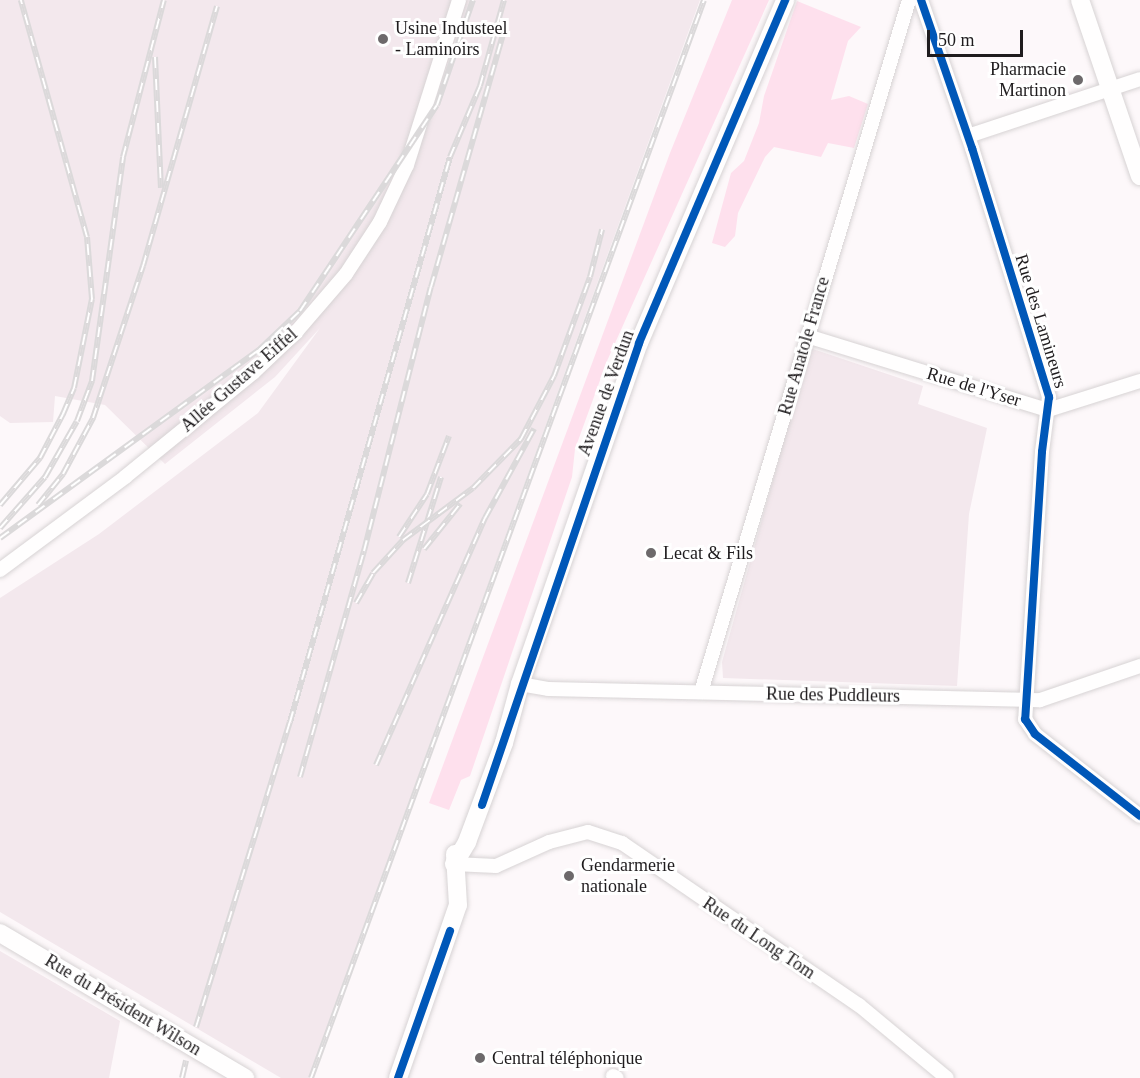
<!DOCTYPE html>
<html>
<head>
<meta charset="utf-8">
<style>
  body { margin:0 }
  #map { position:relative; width:1140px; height:1078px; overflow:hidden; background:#fdf8fa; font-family:"Times New Roman",serif }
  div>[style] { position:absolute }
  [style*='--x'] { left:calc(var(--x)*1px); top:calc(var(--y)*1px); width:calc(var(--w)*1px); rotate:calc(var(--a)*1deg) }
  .built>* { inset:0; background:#f3e8ed }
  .green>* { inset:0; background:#fee0ed }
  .roads { filter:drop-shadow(0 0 2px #d7d3d4) drop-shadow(0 0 2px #d7d3d4) }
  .minor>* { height:14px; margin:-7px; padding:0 7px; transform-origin:7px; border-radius:7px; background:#fffefe }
  .major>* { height:18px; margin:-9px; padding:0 9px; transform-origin:9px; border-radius:9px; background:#fffefe }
  .rail>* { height:6px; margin-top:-3px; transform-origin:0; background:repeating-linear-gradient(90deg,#fff 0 11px,#dbd9da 0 22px); box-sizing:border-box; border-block:2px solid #dbd9da }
  .cycleway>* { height:8px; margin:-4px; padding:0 4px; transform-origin:4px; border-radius:4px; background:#0057b8 }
  .dots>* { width:16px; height:16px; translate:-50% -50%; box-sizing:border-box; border:3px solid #fff; border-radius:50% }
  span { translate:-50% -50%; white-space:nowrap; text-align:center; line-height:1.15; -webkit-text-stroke:6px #fff; paint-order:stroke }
  .poi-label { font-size:18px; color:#1f1c1e }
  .left { translate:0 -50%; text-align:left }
  .right { translate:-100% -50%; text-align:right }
  .street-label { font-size:18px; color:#1f1c1e }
  .scale { position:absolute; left:927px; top:30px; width:96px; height:27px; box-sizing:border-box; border:3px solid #1f1c1e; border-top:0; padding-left:8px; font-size:18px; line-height:21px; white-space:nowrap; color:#1f1c1e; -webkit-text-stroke:4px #fff; paint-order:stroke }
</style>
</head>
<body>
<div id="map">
  <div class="built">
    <div style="clip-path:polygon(0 0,700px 0,309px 1078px,281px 1078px,0 912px,0 598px,99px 534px,258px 413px,320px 328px,275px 377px,165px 464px,105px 405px,55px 396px,53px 422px,10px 423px,0 416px)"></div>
    <div style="clip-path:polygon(810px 348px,923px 386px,918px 404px,987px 428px,969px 514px,957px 686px,723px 678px,722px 662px)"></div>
    <div style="clip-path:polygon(0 951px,120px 1021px,109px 1078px,0 1078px)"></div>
  </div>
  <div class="green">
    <div style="clip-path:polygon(732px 0,769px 0,607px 361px,575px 449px,572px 477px,470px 776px,461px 780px,449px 810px,429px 803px,670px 153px)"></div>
    <div style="clip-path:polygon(797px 1px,861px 27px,848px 41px,831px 100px,849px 96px,868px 104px,854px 148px,828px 143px,821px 157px,774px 147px,765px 157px,738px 213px,735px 236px,725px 247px,712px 243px,731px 173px,744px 161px,759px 123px,764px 96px)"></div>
  </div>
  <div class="roads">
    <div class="minor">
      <div style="--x:921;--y:0;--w:157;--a:71"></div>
      <div style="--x:972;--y:148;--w:261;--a:72.8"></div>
      <div style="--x:1049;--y:397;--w:55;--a:97.3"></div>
      <div style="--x:1042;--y:452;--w:268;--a:93.6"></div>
      <div style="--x:1025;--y:719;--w:18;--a:56"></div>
      <div style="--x:1035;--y:734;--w:133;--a:38"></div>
      <div style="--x:968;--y:136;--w:181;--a:-18.3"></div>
      <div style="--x:807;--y:336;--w:252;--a:17.1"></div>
      <div style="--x:1048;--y:410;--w:96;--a:-17.5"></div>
      <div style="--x:0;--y:570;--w:156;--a:-36.6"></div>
      <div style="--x:125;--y:477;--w:165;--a:-39.1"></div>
      <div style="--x:253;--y:373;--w:61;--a:-43.7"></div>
      <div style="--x:297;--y:331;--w:75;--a:-49.3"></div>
      <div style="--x:346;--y:274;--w:62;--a:-56.8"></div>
      <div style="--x:380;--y:222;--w:63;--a:-64.7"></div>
      <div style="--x:407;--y:165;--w:173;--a:-72.5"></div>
      <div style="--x:520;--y:684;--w:28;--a:10"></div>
      <div style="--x:548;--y:689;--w:492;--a:1.3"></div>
      <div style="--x:1040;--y:700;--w:106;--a:-18.8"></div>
      <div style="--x:701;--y:692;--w:723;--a:-73.27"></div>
      <div style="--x:454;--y:864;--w:42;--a:2.7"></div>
      <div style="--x:496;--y:866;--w:58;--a:-24.4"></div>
      <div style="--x:549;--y:842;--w:40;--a:-14.4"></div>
      <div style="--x:588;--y:832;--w:36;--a:18"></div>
      <div style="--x:622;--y:843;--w:287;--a:34.4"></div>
      <div style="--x:859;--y:1005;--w:114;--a:39.7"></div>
      <div style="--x:613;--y:1076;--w:4;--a:27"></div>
    </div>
    <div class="major">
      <div style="--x:1080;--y:0;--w:186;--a:71.2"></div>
      <div style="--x:454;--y:864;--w:26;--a:-59"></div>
      <div style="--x:467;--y:842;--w:106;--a:-69.5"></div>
      <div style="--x:504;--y:743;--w:61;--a:-74.8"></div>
      <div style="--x:520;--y:684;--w:361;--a:-70.8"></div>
      <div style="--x:639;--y:343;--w:373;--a:-66.9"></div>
      <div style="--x:0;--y:933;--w:285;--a:30.6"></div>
      <div style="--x:398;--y:1078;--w:183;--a:-70.9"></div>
      <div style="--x:458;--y:905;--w:51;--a:-93.4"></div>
    </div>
  </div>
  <div class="rail">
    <div style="--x:155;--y:57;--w:131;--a:87.4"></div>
    <div style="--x:0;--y:505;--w:62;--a:-49.6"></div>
    <div style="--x:40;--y:458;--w:50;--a:-62.4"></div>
    <div style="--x:63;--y:414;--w:28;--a:-67"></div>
    <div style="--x:74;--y:388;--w:91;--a:-78.6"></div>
    <div style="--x:92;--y:299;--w:62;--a:-94.6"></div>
    <div style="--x:87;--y:237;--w:246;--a:-105.6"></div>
    <div style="--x:38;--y:505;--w:40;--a:-51"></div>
    <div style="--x:63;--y:474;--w:64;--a:-61.8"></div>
    <div style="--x:93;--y:418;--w:160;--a:-71.8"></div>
    <div style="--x:143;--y:266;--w:270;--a:-74.1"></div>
    <div style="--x:0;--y:528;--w:68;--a:-48.6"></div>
    <div style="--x:45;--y:477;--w:64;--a:-60.3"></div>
    <div style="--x:77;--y:421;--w:43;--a:-69.4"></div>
    <div style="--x:92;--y:381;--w:226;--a:-82.1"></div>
    <div style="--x:123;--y:157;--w:162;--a:-75.4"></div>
    <div style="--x:399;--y:537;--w:51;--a:-56.9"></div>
    <div style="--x:427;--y:494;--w:62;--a:-69.2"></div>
    <div style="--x:0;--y:538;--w:320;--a:-36"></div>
    <div style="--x:259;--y:350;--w:57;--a:-43.6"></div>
    <div style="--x:300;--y:311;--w:247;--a:-56.4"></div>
    <div style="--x:437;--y:105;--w:111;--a:-71.1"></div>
    <div style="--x:424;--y:549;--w:58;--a:-51.3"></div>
    <div style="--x:408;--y:583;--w:111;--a:-72.7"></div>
    <div style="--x:356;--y:603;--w:34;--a:-60"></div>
    <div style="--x:373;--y:573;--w:45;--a:-47.7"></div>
    <div style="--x:403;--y:540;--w:87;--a:-36.6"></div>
    <div style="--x:473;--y:488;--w:69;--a:-45.6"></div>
    <div style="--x:521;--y:439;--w:71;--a:-62.4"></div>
    <div style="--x:554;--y:376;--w:105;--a:-70"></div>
    <div style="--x:590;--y:277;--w:49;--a:-75.7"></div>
    <div style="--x:376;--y:765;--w:270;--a:-66.2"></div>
    <div style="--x:485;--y:518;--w:102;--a:-61.2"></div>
    <div style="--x:300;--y:777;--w:235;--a:-74.2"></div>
    <div style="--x:364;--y:551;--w:272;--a:-75.8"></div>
    <div style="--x:431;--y:287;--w:270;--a:-74.1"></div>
    <div style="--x:196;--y:1027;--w:319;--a:-72.9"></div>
    <div style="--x:290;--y:722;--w:587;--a:-74.19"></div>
    <div style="--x:450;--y:157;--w:77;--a:-67.1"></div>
    <div style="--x:480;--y:86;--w:89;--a:-74.4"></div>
    <div style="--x:182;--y:1078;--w:18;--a:-77"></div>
    <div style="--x:311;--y:1078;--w:1147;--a:-69.97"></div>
  </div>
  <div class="cycleway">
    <div style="--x:921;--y:0;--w:157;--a:71"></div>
    <div style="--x:972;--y:148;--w:261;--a:72.8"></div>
    <div style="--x:1049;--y:397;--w:55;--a:97.3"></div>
    <div style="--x:1042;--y:452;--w:268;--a:93.6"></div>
    <div style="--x:1025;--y:719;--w:18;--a:56"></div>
    <div style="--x:1035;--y:734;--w:133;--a:38"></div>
    <div style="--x:482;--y:805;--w:488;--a:-71.2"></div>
    <div style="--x:639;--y:343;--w:373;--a:-66.9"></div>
    <div style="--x:398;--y:1078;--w:156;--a:-70.5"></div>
  </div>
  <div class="dots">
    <div style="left:383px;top:39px;background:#6d696b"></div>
    <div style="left:1078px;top:80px;background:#6d696b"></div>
    <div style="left:651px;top:553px;background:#6d696b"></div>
    <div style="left:569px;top:876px;background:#6d696b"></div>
    <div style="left:480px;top:1058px;background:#6d696b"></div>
  </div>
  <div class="poi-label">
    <span class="left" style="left:395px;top:39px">Usine Industeel<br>- Laminoirs</span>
    <span class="right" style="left:1066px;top:80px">Pharmacie<br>Martinon</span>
    <span class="left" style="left:663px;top:553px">Lecat &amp; Fils</span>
    <span class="left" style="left:581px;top:876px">Gendarmerie<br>nationale</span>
    <span class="left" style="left:492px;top:1058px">Central téléphonique</span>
  </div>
  <div class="street-label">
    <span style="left:1041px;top:321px;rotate:73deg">Rue des Lamineurs</span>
    <span style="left:804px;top:346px;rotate:-74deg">Rue Anatole France</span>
    <span style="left:239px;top:380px;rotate:-41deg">Allée Gustave Eiffel</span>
    <span style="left:974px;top:387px;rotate:17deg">Rue de l'Yser</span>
    <span style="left:606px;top:393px;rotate:-70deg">Avenue de Verdun</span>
    <span style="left:833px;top:695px;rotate:1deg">Rue des Puddleurs</span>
    <span style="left:759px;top:938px;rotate:34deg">Rue du Long Tom</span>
    <span style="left:123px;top:1005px;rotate:31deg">Rue du Président Wilson</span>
  </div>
  <div class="scale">50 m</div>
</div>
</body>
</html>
